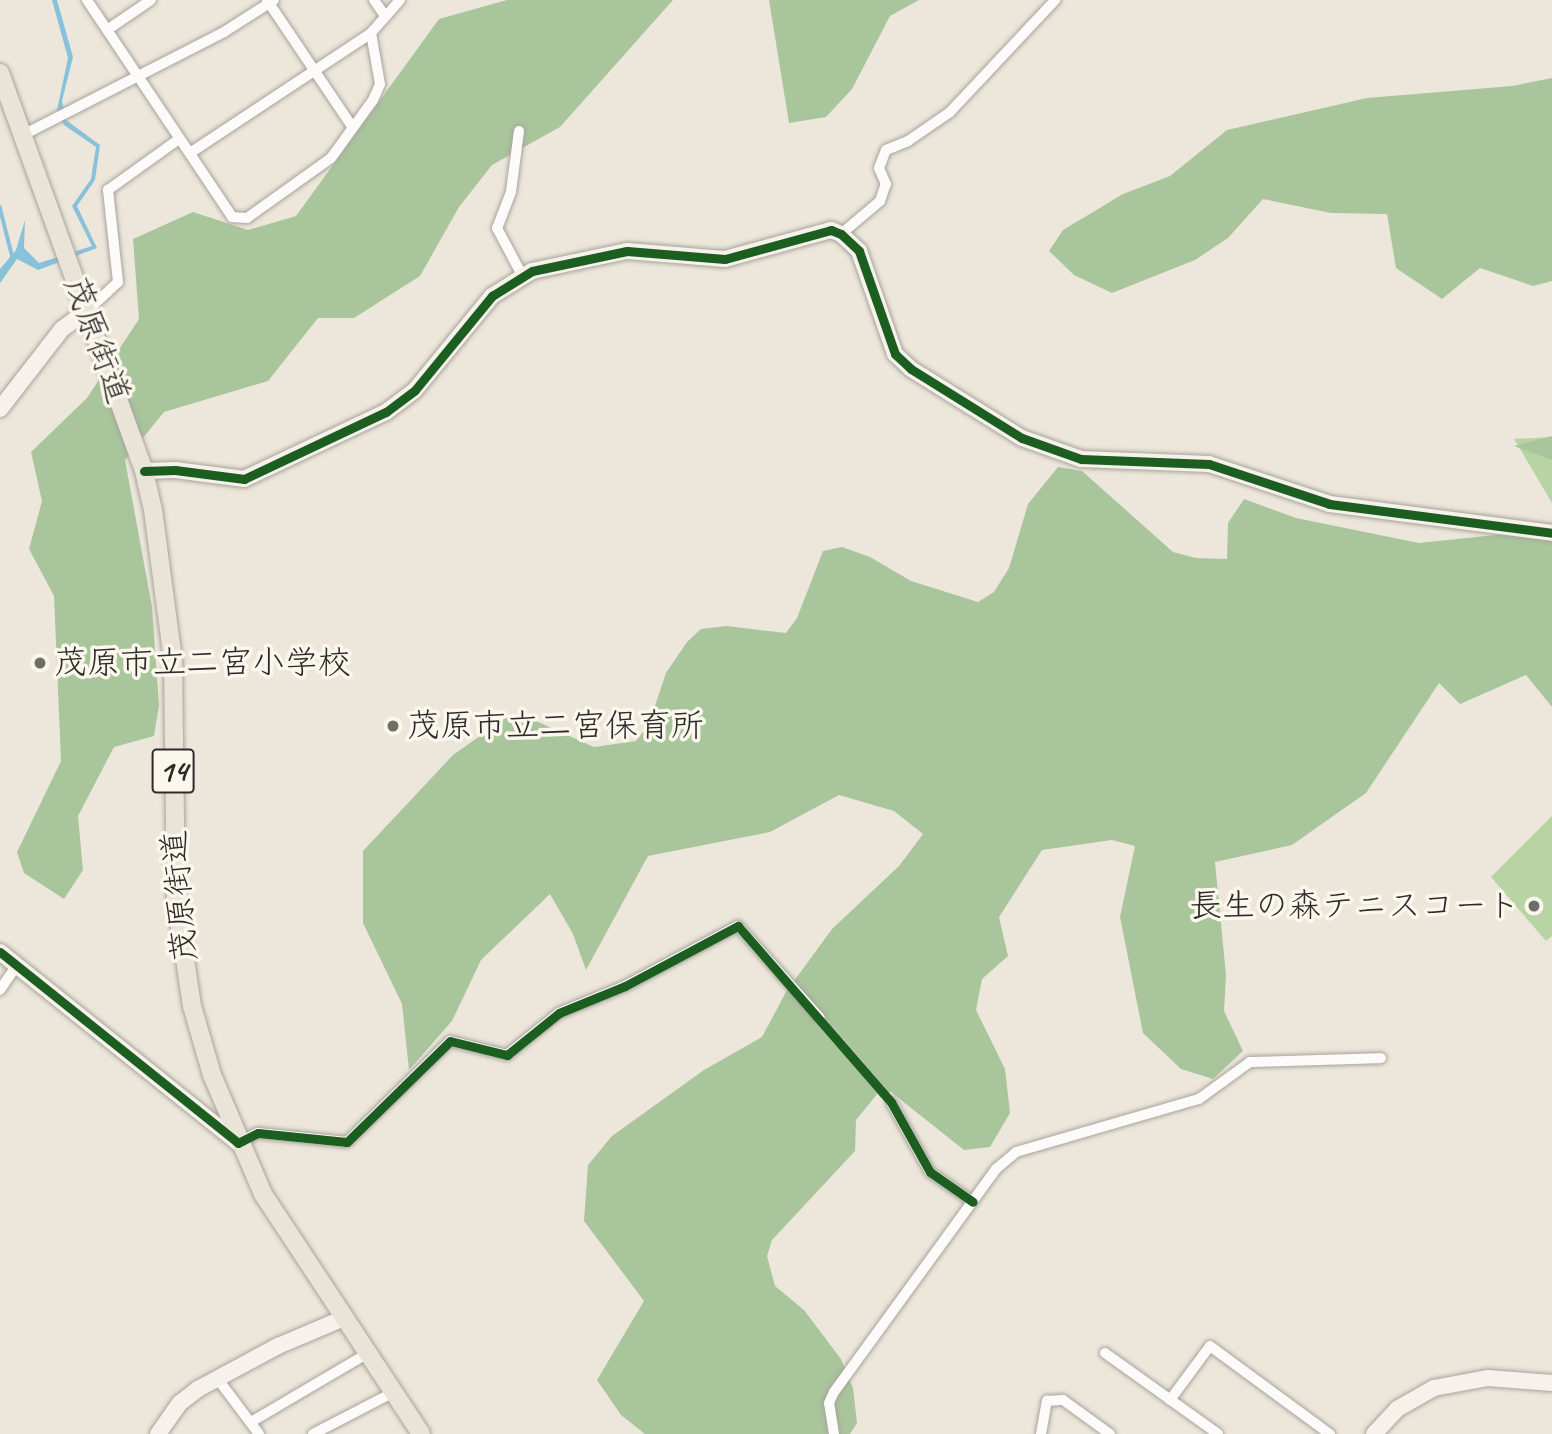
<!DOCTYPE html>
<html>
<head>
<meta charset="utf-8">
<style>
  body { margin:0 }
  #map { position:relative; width:1552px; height:1434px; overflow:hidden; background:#ede7db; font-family:Caveat,"Klee One",sans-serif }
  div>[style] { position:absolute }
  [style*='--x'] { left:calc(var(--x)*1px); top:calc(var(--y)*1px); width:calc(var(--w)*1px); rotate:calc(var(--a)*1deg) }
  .green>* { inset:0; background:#b8d4a5 }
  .forest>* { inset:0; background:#a9c59c }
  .water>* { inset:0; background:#89c1da }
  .stream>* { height:3.5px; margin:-1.75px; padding:0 1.75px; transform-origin:1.75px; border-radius:1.75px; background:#89c1da }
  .street-tunnel>* { height:10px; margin-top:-5px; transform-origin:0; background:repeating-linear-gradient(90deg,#c6c1b8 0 10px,transparent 0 15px) }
  .roads { filter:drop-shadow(0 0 2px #a7a49d) drop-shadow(0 0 2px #a7a49d) }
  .street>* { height:10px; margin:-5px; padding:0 5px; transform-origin:5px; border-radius:5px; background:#fcfbfa }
  .secondary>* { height:16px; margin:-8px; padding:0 8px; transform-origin:8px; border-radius:8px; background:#f6f1eb }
  .primary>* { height:18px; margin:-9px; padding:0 9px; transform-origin:9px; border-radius:9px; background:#eae3d7 }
  .cycleway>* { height:9px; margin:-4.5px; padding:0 4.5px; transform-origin:4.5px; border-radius:4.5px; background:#1b5e20 }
  .dots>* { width:19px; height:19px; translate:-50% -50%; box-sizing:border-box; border:4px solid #fbf7ec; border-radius:50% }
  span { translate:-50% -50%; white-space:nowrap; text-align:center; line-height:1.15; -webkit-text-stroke:7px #fbf7ec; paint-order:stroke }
  .shield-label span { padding:2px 5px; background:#fbf7ec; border:2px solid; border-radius:5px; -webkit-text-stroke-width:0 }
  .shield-label { font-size:32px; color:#2b2b2b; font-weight:700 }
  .street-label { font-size:33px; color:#2b2b2b }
  .poi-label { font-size:33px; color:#2b2b2b }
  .left { translate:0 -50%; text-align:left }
  .right { translate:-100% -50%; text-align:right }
</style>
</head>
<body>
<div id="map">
  <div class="green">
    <div style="clip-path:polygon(1552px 437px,1552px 503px,1514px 439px)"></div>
    <div style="clip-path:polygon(1552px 816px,1552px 936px,1546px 941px,1491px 877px)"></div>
  </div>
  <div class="forest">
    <div style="clip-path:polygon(507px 0,673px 0,560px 127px,492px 165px,459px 207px,420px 276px,354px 318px,318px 318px,268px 381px,164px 412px,125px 460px,152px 607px,159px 705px,154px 736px,114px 747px,78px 816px,83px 870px,64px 899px,24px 873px,17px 852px,61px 761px,54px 596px,29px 549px,42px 501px,31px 452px,87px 398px,139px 319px,133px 239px,193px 212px,248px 230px,296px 216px,439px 19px)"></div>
    <div style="clip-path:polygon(769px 0,919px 0,890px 16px,852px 89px,826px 117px,789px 123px)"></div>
    <div style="clip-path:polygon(1552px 78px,1552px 281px,1533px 286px,1480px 268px,1442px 299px,1396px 268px,1387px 214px,1331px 213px,1263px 199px,1228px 238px,1195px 260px,1112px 293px,1074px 275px,1049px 251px,1063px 230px,1123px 194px,1170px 176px,1227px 130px,1367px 98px,1512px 86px)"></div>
    <div style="clip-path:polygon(1552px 436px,1552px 460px,1514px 446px)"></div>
    <div style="clip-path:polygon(1058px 467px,1082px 471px,1173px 552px,1196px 558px,1227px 559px,1228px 523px,1244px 499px,1296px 518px,1419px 543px,1552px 529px,1552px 707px,1526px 675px,1460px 704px,1439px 683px,1366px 793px,1292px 845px,1215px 862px,1226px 975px,1224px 1011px,1243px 1051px,1213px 1079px,1181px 1069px,1143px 1033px,1120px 917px,1135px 846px,1112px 840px,1042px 850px,999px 917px,1008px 956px,982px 979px,976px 1010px,1005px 1069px,1010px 1113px,990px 1147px,964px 1150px,891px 1092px,878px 1093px,856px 1120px,855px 1151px,772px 1240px,767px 1256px,775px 1286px,804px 1310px,841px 1359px,853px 1388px,857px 1423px,850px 1434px,645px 1434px,621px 1415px,597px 1380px,644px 1301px,584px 1221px,588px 1165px,612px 1136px,704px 1070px,762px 1037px,786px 992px,832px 929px,899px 866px,923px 834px,894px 811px,839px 795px,770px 832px,648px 856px,586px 970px,573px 934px,550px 894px,481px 960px,452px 1021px,409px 1070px,402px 1004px,363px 923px,363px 851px,453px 755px,507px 717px,536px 721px,594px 747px,636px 741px,649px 724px,666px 673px,687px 642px,701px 629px,727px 626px,786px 633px,797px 618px,823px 551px,842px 547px,870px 557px,911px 581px,978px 602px,994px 592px,1009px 568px,1028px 504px)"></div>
  </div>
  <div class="water">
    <div style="clip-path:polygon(52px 0,57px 0,73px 57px,62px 101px,66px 120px,100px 145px,95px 180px,77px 206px,97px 248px,38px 270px,17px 259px,0 283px,0 269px,16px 250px,25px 220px,24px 248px,39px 263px,92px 246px,72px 206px,91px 179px,96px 147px,64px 125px,57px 110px,68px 58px)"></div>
  </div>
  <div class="stream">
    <div style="--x:0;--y:207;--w:53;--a:75.7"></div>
  </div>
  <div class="street-tunnel">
    <div style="--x:820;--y:1018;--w:110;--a:49.8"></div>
  </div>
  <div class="roads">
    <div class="street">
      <div style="--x:87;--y:0;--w:261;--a:56.2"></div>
      <div style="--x:232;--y:217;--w:15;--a:4"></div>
      <div style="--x:247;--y:218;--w:103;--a:-35.5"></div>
      <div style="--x:331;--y:158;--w:72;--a:-54.1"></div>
      <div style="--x:373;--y:100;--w:17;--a:-66"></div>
      <div style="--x:380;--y:84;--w:52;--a:-100"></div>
      <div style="--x:371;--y:33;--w:44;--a:-48.7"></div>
      <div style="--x:267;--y:0;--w:154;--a:56.1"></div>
      <div style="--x:374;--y:0;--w:19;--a:55"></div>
      <div style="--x:107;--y:30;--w:53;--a:-34.3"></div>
      <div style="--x:519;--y:131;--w:62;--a:97.5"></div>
      <div style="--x:511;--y:192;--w:39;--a:111"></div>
      <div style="--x:497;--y:228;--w:53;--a:62"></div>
      <div style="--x:23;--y:135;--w:226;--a:-27.1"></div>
      <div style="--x:224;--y:32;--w:59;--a:-32.6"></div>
      <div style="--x:190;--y:153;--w:217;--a:-33.5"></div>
      <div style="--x:841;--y:234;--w:51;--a:-40.2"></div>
      <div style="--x:880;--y:201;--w:18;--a:-71"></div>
      <div style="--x:886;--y:184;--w:17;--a:-114"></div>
      <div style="--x:879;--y:168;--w:19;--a:-69"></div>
      <div style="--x:886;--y:150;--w:24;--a:-22"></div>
      <div style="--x:908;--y:141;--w:51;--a:-34.6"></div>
      <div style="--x:950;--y:112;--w:154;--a:-46.8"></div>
      <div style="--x:87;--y:311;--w:42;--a:-43.1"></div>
      <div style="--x:118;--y:282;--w:93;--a:-96.2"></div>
      <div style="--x:108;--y:190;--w:87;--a:-35.7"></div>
      <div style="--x:0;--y:990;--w:29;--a:-56"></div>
      <div style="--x:891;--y:1102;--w:80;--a:60.9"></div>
      <div style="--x:930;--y:1172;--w:52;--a:34.9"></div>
      <div style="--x:238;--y:1143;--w:22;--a:-27"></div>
      <div style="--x:258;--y:1133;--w:89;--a:5.8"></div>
      <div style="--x:347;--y:1142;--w:144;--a:-44.4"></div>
      <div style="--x:450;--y:1041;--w:59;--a:13.8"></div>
      <div style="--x:507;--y:1055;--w:67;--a:-38.9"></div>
      <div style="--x:559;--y:1013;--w:71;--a:-22.2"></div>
      <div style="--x:625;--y:986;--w:128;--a:-28"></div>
      <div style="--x:738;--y:926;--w:123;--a:48.3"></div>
      <div style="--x:1105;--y:1353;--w:139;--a:35.6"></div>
      <div style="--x:217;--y:1378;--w:70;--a:53.1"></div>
      <div style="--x:1170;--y:1400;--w:67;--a:-53.5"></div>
      <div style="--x:1210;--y:1346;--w:149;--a:36.3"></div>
      <div style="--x:251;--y:1422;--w:136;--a:-30.5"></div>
      <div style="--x:313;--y:1434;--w:91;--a:-27.4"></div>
      <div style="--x:834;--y:1434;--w:31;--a:-99"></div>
      <div style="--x:829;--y:1403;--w:12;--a:-66"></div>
      <div style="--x:834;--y:1392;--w:276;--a:-54"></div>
      <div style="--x:996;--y:1169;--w:26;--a:-40"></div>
      <div style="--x:1016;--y:1152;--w:191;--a:-16.2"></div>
      <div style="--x:1199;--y:1099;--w:63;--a:-36"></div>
      <div style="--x:1250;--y:1062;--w:131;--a:-1.7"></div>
      <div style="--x:1041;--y:1434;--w:34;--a:-80"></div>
      <div style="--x:1047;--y:1401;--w:16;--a:-4"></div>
      <div style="--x:1063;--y:1400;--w:58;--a:35.9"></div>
    </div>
    <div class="secondary">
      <div style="--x:0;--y:409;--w:101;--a:-52.2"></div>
      <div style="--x:62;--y:329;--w:31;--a:-36"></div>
      <div style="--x:144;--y:471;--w:31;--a:-2"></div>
      <div style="--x:175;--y:470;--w:70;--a:7.4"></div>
      <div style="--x:244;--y:479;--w:157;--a:-25.3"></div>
      <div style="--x:386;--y:412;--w:36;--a:-37"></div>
      <div style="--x:415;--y:390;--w:122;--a:-50.7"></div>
      <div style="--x:492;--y:296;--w:47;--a:-32"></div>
      <div style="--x:532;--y:271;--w:97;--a:-11.9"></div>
      <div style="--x:627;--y:251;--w:98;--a:4.7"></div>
      <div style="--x:725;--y:259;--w:110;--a:-15.3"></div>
      <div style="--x:831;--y:230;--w:11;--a:22"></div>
      <div style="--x:841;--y:234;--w:25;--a:43"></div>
      <div style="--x:859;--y:251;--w:109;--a:70.7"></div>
      <div style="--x:895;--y:354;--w:22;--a:43"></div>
      <div style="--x:911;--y:369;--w:131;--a:31.9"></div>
      <div style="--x:1022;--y:438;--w:63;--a:19.6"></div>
      <div style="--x:1081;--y:459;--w:128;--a:2.2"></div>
      <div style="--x:1209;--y:464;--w:127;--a:18.3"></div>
      <div style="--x:1330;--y:504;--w:224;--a:7.4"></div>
      <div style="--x:0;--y:952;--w:305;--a:38.7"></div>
      <div style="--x:158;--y:1434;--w:38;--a:-55"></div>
      <div style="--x:180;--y:1403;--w:23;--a:-38"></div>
      <div style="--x:198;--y:1389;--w:91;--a:-28.3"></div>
      <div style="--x:278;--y:1346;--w:72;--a:-23"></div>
      <div style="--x:1374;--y:1434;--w:34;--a:-47"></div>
      <div style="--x:1397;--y:1409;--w:43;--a:-29.6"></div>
      <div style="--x:1434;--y:1388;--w:55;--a:-10.5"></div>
      <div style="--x:1488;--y:1378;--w:64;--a:4.5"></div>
    </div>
    <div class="primary">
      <div style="--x:0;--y:73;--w:423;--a:70.1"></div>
      <div style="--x:144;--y:471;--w:40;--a:77"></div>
      <div style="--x:153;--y:510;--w:151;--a:82.4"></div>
      <div style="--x:173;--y:660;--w:239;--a:89.3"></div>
      <div style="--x:176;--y:899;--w:108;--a:81.5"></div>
      <div style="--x:192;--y:1006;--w:72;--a:73.8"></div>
      <div style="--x:212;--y:1075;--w:129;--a:66.8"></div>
      <div style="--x:263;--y:1194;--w:287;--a:56.6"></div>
    </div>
  </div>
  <div class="cycleway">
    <div style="--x:144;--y:471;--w:31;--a:-2"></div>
    <div style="--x:175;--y:470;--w:70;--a:7.4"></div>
    <div style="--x:244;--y:479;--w:157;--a:-25.3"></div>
    <div style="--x:386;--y:412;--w:36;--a:-37"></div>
    <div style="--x:415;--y:390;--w:122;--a:-50.7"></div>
    <div style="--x:492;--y:296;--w:47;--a:-32"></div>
    <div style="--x:532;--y:271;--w:97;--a:-11.9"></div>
    <div style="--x:627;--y:251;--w:98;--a:4.7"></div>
    <div style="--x:725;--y:259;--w:110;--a:-15.3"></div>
    <div style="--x:831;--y:230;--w:11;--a:22"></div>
    <div style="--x:841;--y:234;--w:25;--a:43"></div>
    <div style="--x:859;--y:251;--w:109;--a:70.7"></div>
    <div style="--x:895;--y:354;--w:22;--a:43"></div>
    <div style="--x:911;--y:369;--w:131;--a:31.9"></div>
    <div style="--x:1022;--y:438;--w:63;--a:19.6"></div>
    <div style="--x:1081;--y:459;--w:128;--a:2.2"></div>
    <div style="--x:1209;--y:464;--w:127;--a:18.3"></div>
    <div style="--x:1330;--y:504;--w:224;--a:7.4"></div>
    <div style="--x:0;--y:952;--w:305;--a:38.7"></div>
    <div style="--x:238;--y:1143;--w:22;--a:-27"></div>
    <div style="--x:258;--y:1133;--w:89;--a:5.8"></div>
    <div style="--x:347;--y:1142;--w:144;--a:-44.4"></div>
    <div style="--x:450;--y:1041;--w:59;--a:13.8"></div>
    <div style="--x:507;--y:1055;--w:67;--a:-38.9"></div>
    <div style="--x:559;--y:1013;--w:71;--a:-22.2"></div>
    <div style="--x:625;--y:986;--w:128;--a:-28"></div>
    <div style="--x:738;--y:926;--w:233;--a:49"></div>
    <div style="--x:891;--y:1102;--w:80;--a:60.9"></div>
    <div style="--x:930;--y:1172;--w:52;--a:34.9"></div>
  </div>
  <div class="dots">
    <div style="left:40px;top:663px;background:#6f6d69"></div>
    <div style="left:393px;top:726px;background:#6f6d69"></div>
    <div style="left:1534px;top:906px;background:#6f6d69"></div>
  </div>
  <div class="shield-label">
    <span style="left:173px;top:771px">14</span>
  </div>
  <div class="street-label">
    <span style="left:97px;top:340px;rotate:70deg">茂原街道</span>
    <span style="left:180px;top:896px;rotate:-95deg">茂原街道</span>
  </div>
  <div class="poi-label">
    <span class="left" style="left:54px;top:663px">茂原市立二宮小学校</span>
    <span class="left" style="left:407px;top:726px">茂原市立二宮保育所</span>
    <span class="right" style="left:1520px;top:906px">長生の森テニスコート</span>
  </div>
</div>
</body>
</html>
